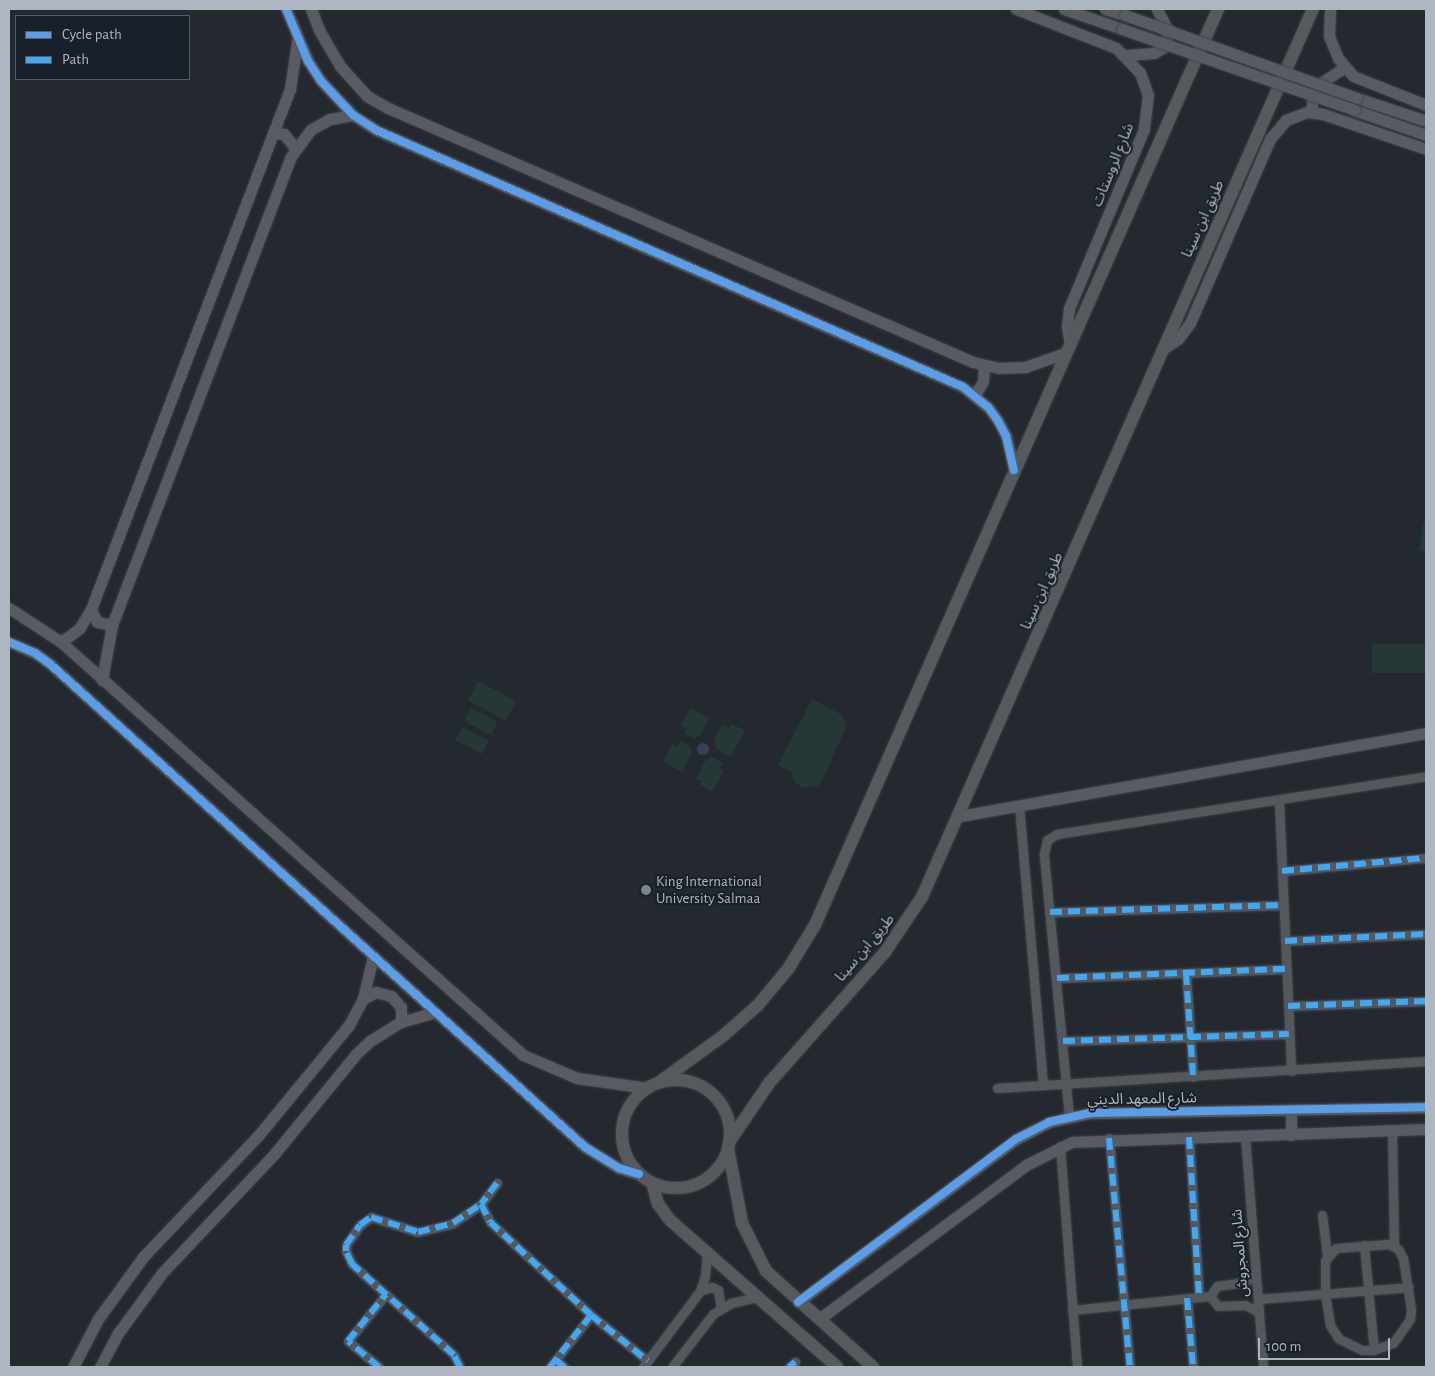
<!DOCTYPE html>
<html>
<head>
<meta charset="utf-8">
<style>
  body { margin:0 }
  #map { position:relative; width:1435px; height:1376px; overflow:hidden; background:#24292f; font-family:"Alegreya Sans","Noto Sans Arabic",sans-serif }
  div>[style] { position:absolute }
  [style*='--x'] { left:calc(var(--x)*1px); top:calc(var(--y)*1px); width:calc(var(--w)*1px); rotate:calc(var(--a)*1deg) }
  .green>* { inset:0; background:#263737; transform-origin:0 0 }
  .water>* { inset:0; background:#334256 }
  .round { border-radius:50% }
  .roads { filter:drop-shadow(0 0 1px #404348) drop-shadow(0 0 1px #404348) }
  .street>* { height:9px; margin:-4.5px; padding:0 4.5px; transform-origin:4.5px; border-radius:4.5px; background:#54585d }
  .secondary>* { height:11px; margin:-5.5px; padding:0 5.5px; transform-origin:5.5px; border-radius:5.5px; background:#585c62 }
  .primary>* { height:12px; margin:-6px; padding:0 6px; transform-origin:6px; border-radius:6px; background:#565a5f }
  .primary>.ring { margin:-6px; padding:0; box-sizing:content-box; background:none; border:12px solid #565a5f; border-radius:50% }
  .bridges { filter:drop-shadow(0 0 1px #404348) drop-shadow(0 0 1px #404348) }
  .secondary-bridge>* { height:11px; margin:-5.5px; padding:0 5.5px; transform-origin:5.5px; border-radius:5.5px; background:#585c62 }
  .quiet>* { height:6px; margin-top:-3px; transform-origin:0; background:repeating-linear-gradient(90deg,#3fa9f5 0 12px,transparent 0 18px) }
  .cycleway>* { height:8px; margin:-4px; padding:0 4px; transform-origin:4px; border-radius:4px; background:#5a9eea }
  .dots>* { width:14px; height:14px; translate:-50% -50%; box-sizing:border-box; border:2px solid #192029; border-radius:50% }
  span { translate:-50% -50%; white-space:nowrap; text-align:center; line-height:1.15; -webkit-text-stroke:4px #192029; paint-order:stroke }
  .street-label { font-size:15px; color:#adb6c1 }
  .poi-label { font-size:15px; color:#adb6c1 }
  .left { translate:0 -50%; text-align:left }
  .frame { position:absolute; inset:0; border:10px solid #adb6c1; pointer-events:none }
  .legend { position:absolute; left:15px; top:15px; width:175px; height:65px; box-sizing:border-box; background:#192029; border:1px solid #545c66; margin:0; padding:6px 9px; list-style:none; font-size:15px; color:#adb6c1 }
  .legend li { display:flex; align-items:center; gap:10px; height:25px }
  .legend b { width:25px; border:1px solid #545c66 }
  .scale { position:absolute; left:1258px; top:1338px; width:132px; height:22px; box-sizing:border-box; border:2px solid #adb6c1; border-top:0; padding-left:6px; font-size:15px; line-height:18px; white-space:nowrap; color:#adb6c1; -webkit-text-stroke:4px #192029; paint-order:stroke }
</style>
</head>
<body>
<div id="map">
  <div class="green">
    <div style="clip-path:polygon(1423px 522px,1426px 522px,1426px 551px,1419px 551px)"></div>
    <div style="left:1426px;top:644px;width:29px;height:54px;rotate:90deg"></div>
    <div style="left:478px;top:681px;width:43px;height:22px;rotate:28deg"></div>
    <div style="clip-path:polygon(812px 699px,842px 715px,847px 725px,820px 785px,804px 788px,795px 783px,791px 772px,778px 765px)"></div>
    <div style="left:471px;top:708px;width:30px;height:15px;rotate:27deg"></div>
    <div style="clip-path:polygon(690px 708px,710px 718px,701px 735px,694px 738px,685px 733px,687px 728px,681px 725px)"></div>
    <div style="clip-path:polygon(731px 724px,745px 730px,731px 757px,716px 749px,714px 740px,722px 725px,729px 728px)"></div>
    <div style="left:462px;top:727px;width:30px;height:15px;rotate:27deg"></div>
    <div style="clip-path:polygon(680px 741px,690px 746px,691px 754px,682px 772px,663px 762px,672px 744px,677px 746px)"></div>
    <div style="clip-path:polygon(712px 757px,723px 763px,720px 768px,724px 770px,713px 792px,700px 785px,702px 781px,696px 779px,705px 761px)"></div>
  </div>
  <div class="water">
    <div class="round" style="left:697px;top:743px;width:12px;height:12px"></div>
  </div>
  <div class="roads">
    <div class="street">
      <div style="--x:1279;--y:802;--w:269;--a:87.4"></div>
      <div style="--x:1019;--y:805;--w:280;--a:85.1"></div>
      <div style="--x:1282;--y:871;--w:145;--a:-5.2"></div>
      <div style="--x:1050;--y:912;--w:233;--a:-1.7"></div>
      <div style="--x:1285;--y:941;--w:141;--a:-2.8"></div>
      <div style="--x:1186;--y:973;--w:104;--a:86.1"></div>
      <div style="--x:1057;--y:978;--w:229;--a:-2.3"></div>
      <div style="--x:1288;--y:1006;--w:138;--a:-2.1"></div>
      <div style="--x:1063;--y:1041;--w:226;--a:-1.8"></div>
      <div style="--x:997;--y:1088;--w:430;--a:-3.6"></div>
      <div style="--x:1069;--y:1116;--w:263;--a:-95.5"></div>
      <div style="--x:1044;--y:854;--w:14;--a:-78"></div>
      <div style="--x:1047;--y:840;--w:12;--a:-31"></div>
      <div style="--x:1057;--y:834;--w:374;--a:-8.9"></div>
      <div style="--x:1392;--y:1130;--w:115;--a:89"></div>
      <div style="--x:1245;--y:1136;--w:232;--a:85.5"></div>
      <div style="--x:1189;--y:1137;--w:160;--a:86.4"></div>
      <div style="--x:1109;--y:1138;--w:230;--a:84.8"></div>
      <div style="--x:1060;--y:1146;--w:222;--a:85.6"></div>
      <div style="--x:497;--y:1183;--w:26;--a:127"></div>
      <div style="--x:481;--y:1204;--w:20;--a:63"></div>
      <div style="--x:490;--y:1222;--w:137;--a:42.6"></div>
      <div style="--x:591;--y:1315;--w:73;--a:38.9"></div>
      <div style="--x:1322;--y:1215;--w:40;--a:82.9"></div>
      <div style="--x:1389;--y:1244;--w:10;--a:29"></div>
      <div style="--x:1398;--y:1249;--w:10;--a:61"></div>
      <div style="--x:1403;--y:1258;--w:52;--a:81.1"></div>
      <div style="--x:1411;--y:1309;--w:10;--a:96"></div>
      <div style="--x:1410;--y:1319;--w:29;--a:125"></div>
      <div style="--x:1393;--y:1343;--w:20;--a:160"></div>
      <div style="--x:1374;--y:1350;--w:12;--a:180"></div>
      <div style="--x:1362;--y:1350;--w:25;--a:-154"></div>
      <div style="--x:1339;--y:1339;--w:17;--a:-123"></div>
      <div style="--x:1330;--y:1325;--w:31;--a:-99"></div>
      <div style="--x:1325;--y:1294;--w:33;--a:-90"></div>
      <div style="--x:1325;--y:1261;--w:17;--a:-50"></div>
      <div style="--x:1336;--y:1248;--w:53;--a:-4.3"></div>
      <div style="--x:1364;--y:1245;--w:105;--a:84.6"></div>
      <div style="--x:700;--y:1291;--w:13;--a:-18"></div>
      <div style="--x:712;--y:1287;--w:7;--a:27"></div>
      <div style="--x:718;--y:1290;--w:18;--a:81"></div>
      <div style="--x:1210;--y:1296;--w:13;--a:51"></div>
      <div style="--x:1218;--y:1306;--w:27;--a:-2"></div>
      <div style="--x:1245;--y:1305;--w:16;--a:27"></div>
      <div style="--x:1210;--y:1296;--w:12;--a:-55"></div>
      <div style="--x:1217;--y:1286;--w:27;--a:-8"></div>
      <div style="--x:1244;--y:1282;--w:14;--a:-34"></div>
      <div style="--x:1187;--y:1298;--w:69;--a:85"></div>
      <div style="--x:1258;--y:1299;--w:151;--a:-4.5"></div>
      <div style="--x:1072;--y:1310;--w:139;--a:-5.8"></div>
      <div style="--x:556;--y:1360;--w:11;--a:41"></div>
      <div style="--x:379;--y:1367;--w:40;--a:-140"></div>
      <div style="--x:348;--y:1341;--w:60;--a:-51"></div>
      <div style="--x:460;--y:1367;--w:13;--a:-117"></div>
      <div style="--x:454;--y:1355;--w:137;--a:-138.3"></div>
      <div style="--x:352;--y:1264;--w:14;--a:-115"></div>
      <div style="--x:346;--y:1251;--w:6;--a:-90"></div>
      <div style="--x:346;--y:1245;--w:24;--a:-55"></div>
      <div style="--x:360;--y:1225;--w:14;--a:-36"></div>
      <div style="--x:371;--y:1217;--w:49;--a:17.7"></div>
      <div style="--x:418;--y:1232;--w:36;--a:-14"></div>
      <div style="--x:453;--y:1223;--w:34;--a:-34"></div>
      <div style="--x:550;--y:1367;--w:66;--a:-51.7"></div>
      <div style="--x:643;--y:1367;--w:95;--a:-53.1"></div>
      <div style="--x:700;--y:1291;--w:16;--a:-72"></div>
      <div style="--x:705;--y:1276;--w:25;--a:-85"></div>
      <div style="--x:672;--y:1367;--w:67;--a:-52.3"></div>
      <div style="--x:713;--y:1314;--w:21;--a:-31"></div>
      <div style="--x:731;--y:1303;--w:28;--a:-13"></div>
      <div style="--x:789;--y:1367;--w:8;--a:-40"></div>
    </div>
    <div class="secondary">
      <div style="--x:286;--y:9;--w:56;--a:67.1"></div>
      <div style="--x:308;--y:61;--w:24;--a:57"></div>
      <div style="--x:321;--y:81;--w:47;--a:46.7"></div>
      <div style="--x:353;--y:115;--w:27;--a:33"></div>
      <div style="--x:376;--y:130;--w:641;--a:23.64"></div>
      <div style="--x:963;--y:387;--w:32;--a:39"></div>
      <div style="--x:988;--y:407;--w:17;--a:54"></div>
      <div style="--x:998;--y:421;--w:17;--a:62"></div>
      <div style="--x:1006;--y:436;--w:35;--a:77"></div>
      <div style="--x:311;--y:9;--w:22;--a:69"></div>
      <div style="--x:319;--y:30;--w:42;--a:59.7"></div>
      <div style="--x:340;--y:66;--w:40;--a:48"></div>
      <div style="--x:367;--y:96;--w:24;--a:30"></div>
      <div style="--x:388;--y:108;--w:638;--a:23.47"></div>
      <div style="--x:973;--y:362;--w:26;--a:13"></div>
      <div style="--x:998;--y:368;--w:27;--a:-2"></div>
      <div style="--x:1025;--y:367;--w:42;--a:-19.3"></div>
      <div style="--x:1016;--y:9;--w:107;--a:21.3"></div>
      <div style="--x:1116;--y:48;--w:35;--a:46"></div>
      <div style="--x:1140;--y:73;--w:23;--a:70"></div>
      <div style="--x:1148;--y:95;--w:34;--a:97"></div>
      <div style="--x:1144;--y:129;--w:194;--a:112.7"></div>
      <div style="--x:1069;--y:308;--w:18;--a:96"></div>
      <div style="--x:1067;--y:326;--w:18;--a:81"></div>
      <div style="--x:1064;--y:9;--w:61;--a:19"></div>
      <div style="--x:1105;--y:9;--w:21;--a:17"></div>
      <div style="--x:1330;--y:9;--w:27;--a:92"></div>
      <div style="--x:1329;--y:36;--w:24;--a:68"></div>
      <div style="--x:1338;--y:58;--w:23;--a:50"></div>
      <div style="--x:1353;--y:76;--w:79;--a:21.7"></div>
      <div style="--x:1126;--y:55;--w:28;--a:-4"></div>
      <div style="--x:1154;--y:53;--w:12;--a:-31"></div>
      <div style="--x:1164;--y:47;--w:16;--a:-72"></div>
      <div style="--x:1169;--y:32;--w:26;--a:-118"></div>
      <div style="--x:1357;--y:98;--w:73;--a:18.4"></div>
      <div style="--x:1354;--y:110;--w:76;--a:19.1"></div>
      <div style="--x:1312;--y:112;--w:12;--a:-90"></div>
      <div style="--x:1312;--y:100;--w:17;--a:-66"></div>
      <div style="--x:1319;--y:84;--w:31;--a:-33"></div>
      <div style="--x:273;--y:133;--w:11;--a:5"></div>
      <div style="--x:284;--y:134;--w:18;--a:52"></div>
      <div style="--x:1163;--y:349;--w:18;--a:-34"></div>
      <div style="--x:1178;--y:339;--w:20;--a:-53"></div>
      <div style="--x:1190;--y:323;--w:201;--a:-66.5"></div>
      <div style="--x:1270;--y:139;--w:25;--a:-50"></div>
      <div style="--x:1286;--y:120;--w:22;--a:-21"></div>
      <div style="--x:1307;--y:112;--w:16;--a:7"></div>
      <div style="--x:1323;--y:114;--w:109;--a:18.8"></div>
      <div style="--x:975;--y:395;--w:16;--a:-60"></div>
      <div style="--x:983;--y:381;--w:16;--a:-86"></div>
      <div style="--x:9;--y:608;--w:62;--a:33.2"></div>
      <div style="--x:61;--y:642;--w:620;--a:41.79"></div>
      <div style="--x:523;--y:1055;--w:59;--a:23.1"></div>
      <div style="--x:577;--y:1078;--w:71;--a:8.1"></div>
      <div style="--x:91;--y:609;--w:14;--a:65"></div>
      <div style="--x:97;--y:622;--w:15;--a:11"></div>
      <div style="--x:9;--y:642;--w:28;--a:23"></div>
      <div style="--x:35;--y:653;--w:19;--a:36"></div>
      <div style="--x:50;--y:664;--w:721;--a:42.08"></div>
      <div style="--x:585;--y:1147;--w:40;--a:32"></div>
      <div style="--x:619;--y:1168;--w:21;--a:17"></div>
      <div style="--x:61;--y:642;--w:22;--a:-36"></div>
      <div style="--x:79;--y:629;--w:23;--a:-59"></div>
      <div style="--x:91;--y:609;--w:557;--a:-69.06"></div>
      <div style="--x:290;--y:89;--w:48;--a:-81.5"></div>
      <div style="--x:102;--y:680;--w:56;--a:-79.7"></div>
      <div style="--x:112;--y:625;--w:500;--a:-69.1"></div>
      <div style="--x:290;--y:158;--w:34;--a:-54"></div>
      <div style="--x:310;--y:130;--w:23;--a:-29"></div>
      <div style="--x:330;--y:119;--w:23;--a:-10"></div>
      <div style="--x:960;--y:816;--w:473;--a:-10.1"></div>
      <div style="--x:363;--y:999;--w:15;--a:-28"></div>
      <div style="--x:376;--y:992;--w:16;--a:15"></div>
      <div style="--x:391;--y:996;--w:15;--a:48"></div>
      <div style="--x:401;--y:1007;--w:15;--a:90"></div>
      <div style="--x:1291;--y:1110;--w:25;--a:90"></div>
      <div style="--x:798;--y:1302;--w:272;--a:-36.8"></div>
      <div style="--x:1016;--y:1139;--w:37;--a:-27"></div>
      <div style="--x:1049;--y:1122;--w:42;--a:-12.4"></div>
      <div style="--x:1090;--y:1113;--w:336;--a:-1"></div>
      <div style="--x:819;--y:1319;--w:258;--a:-36.6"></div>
      <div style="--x:1026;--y:1165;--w:51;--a:-26.6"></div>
      <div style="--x:1072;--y:1142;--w:354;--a:-2.1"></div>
      <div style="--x:73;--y:1367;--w:54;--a:-62.5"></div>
      <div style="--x:98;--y:1319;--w:77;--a:-54"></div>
      <div style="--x:143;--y:1257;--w:166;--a:-46.5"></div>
      <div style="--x:257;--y:1137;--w:145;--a:-50.6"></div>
      <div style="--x:349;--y:1025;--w:30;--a:-62"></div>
      <div style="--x:363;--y:999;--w:44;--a:-76.9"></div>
      <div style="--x:100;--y:1367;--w:40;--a:-62"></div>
      <div style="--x:119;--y:1332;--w:73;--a:-53.9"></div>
      <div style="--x:162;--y:1273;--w:165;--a:-46.7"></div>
      <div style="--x:275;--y:1153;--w:128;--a:-50.7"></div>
      <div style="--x:356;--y:1054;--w:19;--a:-43"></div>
      <div style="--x:370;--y:1041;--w:36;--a:-32"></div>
      <div style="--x:401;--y:1022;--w:36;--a:-16"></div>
    </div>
    <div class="primary">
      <div class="ring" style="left:622px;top:1080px;width:96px;height:96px"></div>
      <div style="--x:658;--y:1083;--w:82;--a:-36"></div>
      <div style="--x:724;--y:1035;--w:45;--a:-41.4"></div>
      <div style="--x:758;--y:1005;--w:47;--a:-50.2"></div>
      <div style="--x:788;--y:969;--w:52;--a:-58.5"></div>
      <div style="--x:815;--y:925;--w:1001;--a:-66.25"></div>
      <div style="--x:729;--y:1142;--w:73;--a:-55.7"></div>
      <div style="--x:770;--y:1082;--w:174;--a:-48.5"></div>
      <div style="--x:885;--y:952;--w:66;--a:-56.1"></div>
      <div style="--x:922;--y:897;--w:970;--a:-66.24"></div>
      <div style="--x:728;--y:1148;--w:76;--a:79.4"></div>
      <div style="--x:742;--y:1223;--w:54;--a:63.4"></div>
      <div style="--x:766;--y:1271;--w:144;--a:41.9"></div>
      <div style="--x:652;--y:1183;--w:22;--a:74"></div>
      <div style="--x:658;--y:1204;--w:21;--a:53"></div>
      <div style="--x:671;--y:1221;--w:221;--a:41.3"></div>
    </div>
  </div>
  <div class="bridges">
    <div class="secondary-bridge">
      <div style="--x:1125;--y:15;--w:246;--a:19.7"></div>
      <div style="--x:1122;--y:29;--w:246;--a:19.2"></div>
    </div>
  </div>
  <div class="quiet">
    <div style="--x:1282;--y:871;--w:145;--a:-5.2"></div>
    <div style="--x:1050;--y:912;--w:233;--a:-1.7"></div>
    <div style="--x:1285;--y:941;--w:141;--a:-2.8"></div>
    <div style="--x:1186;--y:973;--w:104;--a:86.1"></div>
    <div style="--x:1057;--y:978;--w:229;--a:-2.3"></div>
    <div style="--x:1288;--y:1006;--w:138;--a:-2.1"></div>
    <div style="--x:1063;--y:1041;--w:226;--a:-1.8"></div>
    <div style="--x:1189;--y:1137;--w:160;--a:86.4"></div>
    <div style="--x:1109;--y:1138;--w:230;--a:84.8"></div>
    <div style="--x:497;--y:1183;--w:26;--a:127"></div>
    <div style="--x:481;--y:1204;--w:20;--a:63"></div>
    <div style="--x:490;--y:1222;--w:137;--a:42.6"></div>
    <div style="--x:591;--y:1315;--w:73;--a:38.9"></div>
    <div style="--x:1187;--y:1298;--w:69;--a:85"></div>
    <div style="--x:556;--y:1360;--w:11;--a:41"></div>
    <div style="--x:379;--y:1367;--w:40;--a:-140"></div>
    <div style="--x:348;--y:1341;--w:60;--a:-51"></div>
    <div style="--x:460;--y:1367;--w:13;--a:-117"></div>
    <div style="--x:454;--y:1355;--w:137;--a:-138.3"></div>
    <div style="--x:352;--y:1264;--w:14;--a:-115"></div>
    <div style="--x:346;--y:1251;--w:6;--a:-90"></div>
    <div style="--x:346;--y:1245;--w:24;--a:-55"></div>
    <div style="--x:360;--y:1225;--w:14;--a:-36"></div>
    <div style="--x:371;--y:1217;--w:49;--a:17.7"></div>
    <div style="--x:418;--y:1232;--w:36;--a:-14"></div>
    <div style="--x:453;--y:1223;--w:34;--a:-34"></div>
    <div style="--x:550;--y:1367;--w:66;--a:-51.7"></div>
    <div style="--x:789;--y:1367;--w:8;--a:-40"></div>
  </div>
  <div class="cycleway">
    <div style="--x:286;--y:9;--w:56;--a:67.1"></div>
    <div style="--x:308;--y:61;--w:24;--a:57"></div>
    <div style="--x:321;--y:81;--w:47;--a:46.7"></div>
    <div style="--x:353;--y:115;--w:27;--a:33"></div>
    <div style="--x:376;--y:130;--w:641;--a:23.64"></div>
    <div style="--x:963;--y:387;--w:32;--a:39"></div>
    <div style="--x:988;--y:407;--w:17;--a:54"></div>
    <div style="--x:998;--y:421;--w:17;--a:62"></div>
    <div style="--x:1006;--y:436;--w:35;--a:77"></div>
    <div style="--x:9;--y:642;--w:28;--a:23"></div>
    <div style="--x:35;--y:653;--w:19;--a:36"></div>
    <div style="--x:50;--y:664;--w:721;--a:42.08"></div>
    <div style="--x:585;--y:1147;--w:40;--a:32"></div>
    <div style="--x:619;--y:1168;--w:21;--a:17"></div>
    <div style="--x:798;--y:1302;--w:272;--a:-36.8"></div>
    <div style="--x:1016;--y:1139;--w:37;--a:-27"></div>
    <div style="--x:1049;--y:1122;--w:42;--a:-12.4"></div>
    <div style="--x:1090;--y:1113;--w:336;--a:-1"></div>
  </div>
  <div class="dots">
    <div style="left:646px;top:890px;background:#7d858e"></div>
  </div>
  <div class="street-label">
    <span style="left:1113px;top:165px;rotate:-68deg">شارع الروستات</span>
    <span style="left:1203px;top:219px;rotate:-66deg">طريق ابن سينا</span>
    <span style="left:1042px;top:591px;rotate:-66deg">طريق ابن سينا</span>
    <span style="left:865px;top:948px;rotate:-50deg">طريق ابن سينا</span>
    <span style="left:1142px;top:1099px;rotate:-1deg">شارع المعهد الديني</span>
    <span style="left:1240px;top:1253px;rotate:-94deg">شارع المجروش</span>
  </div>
  <div class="poi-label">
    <span class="left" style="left:656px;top:890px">King International<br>University Salmaa</span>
  </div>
  <div class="frame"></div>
  <ul class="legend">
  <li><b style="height:6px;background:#5a9eea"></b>Cycle path</li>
  <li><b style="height:6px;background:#3fa9f5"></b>Path</li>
  </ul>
  <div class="scale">100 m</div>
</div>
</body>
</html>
